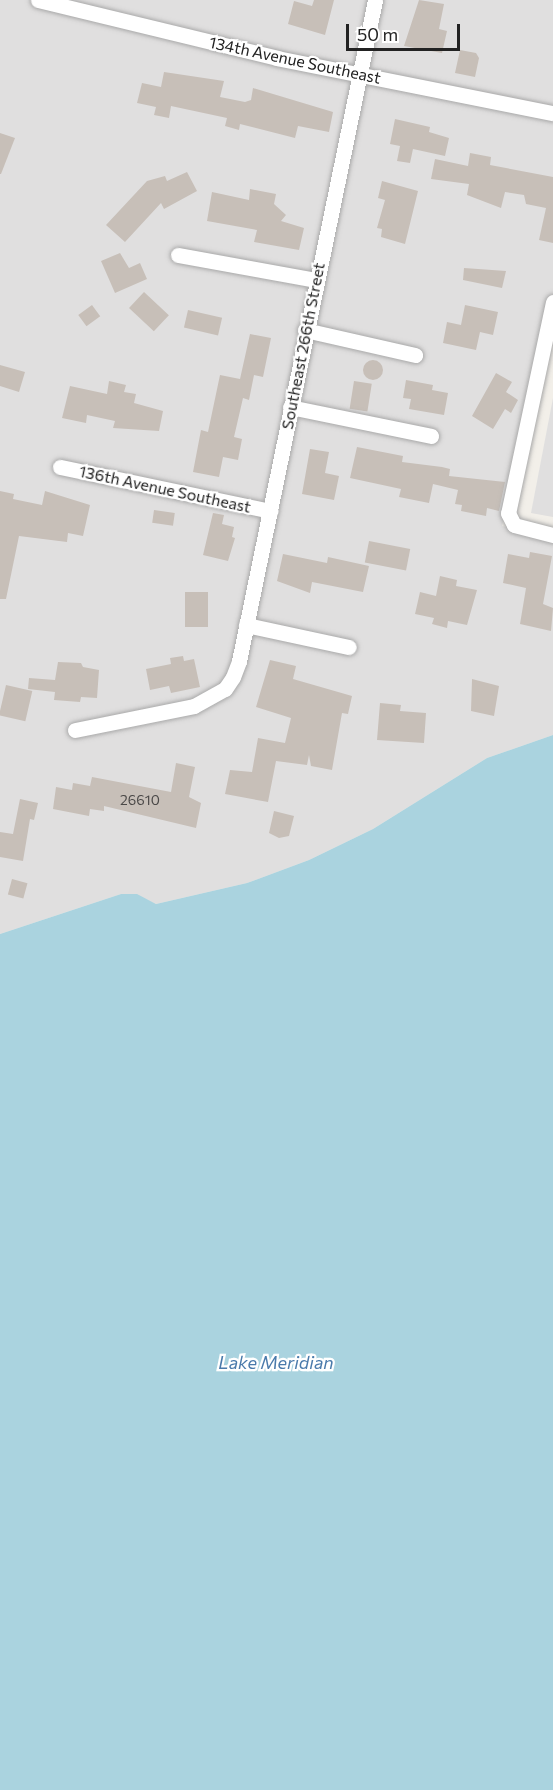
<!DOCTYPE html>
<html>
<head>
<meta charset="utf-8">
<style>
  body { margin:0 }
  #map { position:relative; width:553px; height:1790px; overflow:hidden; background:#f2efe9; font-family:Commissioner,sans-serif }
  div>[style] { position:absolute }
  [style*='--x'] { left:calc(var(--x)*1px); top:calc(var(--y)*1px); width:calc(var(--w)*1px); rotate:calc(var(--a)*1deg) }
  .residential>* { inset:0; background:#e0dfdf }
  .water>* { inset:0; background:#aad3df }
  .building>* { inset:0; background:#c7bfb8; transform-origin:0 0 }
  .round { border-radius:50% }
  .roads { filter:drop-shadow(0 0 2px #a9a9a9) drop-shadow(0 0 2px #a9a9a9) }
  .street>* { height:15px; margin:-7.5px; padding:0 7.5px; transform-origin:7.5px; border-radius:7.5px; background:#fff }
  span { translate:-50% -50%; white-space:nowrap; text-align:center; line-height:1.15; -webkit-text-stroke:4.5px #fff; paint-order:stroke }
  .number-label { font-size:14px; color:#4b4948 }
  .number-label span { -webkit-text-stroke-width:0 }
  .street-label { font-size:16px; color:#222 }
  .water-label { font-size:18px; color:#4a7aab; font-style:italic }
  .scale { position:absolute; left:346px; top:24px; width:114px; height:27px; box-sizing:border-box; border:3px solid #222; border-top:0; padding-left:8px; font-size:18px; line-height:21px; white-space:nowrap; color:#222; -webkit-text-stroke:4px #fff; paint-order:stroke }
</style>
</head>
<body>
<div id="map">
  <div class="residential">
    <div style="clip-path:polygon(0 0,553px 0,553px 303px,502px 526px,553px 537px,553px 735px,487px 758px,373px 829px,309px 860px,247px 883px,156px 904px,141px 897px,121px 894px,0 934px)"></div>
    <div style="clip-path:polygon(553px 398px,553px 517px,531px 513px)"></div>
  </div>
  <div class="water">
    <div style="clip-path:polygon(553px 735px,553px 1790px,0 1790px,0 934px,121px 894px,137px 894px,156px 904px,247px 883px,309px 860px,373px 829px,487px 758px)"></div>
  </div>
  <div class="building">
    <div style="clip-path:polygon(314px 0,334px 0,325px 35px,288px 24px,294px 1px,312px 6px)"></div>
    <div style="clip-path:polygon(419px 0,444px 4px,439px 29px,447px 31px,442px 53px,404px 46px)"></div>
    <div style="clip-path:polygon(460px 50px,476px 53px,479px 58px,475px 77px,455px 73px)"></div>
    <div style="clip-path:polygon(164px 72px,224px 81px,220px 97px,245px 102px,251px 100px,253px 88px,333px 112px,329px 132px,298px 126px,295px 138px,240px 124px,239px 130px,225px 126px,227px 118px,171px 106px,169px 118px,154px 115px,156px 107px,137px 103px,142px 83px,161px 87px)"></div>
    <div style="clip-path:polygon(395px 119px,430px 127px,429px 132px,449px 138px,445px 156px,413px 149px,410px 163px,397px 161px,400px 146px,390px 144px)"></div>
    <div style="clip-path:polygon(0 133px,15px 138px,1px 174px,0 174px)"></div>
    <div style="clip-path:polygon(470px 153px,491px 157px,490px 165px,553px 177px,553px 243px,539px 240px,546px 208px,526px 204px,524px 195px,505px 192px,501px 208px,467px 195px,469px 184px,431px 179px,435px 159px,468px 166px)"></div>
    <div style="clip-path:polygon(187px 172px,197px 191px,164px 209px,161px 203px,125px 242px,106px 225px,147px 181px,165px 176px,167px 181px)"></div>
    <div style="clip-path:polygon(382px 181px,418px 191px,405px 244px,381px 237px,382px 229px,377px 228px,385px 200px,378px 198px)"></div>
    <div style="clip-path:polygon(250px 189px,276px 194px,274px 204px,286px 215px,281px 221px,304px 228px,299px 250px,254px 242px,257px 230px,207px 221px,212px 192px,249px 200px)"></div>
    <div style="clip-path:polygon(120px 253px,129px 268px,140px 263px,147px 279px,115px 293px,101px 261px)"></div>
    <div style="clip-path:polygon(464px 268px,506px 271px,502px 288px,463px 280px)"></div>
    <div style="left:144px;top:292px;width:34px;height:22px;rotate:43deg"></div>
    <div style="left:92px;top:305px;width:14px;height:17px;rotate:54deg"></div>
    <div style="clip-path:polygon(465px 305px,498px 312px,493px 335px,480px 332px,476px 350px,443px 343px,447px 322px,461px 325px)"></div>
    <div style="left:188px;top:310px;width:35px;height:18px;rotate:13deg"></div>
    <div style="clip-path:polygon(250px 334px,271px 338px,263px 377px,254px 375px,249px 400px,243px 398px,234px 437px,242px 439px,238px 460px,223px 457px,219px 477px,193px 472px,201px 430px,208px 432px,220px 375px,240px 379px)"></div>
    <div class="round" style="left:363px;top:360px;width:20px;height:20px"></div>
    <div style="clip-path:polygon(0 365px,25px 372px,19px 392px,0 386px)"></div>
    <div style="clip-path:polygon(496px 373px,512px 382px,506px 392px,518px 400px,511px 413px,505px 409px,493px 429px,472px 416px)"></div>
    <div style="clip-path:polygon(406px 380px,433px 385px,432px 390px,448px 393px,444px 415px,409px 409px,411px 399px,403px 398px)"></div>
    <div style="clip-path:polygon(109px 381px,126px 385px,124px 392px,136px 394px,134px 403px,163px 411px,159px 431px,113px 428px,115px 421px,87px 415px,86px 423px,62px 418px,70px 386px,107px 394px)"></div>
    <div style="left:354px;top:381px;width:18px;height:28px;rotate:9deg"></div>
    <div style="clip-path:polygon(357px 447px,403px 456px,402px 462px,442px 467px,450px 469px,449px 476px,505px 482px,499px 511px,487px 508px,486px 516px,461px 511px,462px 505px,455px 504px,458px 490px,433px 484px,429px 503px,399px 497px,401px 489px,350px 478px)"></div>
    <div style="clip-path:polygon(310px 449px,329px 452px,325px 473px,339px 476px,334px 500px,302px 494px)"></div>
    <div style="clip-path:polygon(0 491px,14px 494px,13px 499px,42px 505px,45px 491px,90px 505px,83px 536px,68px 533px,67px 542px,19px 536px,6px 599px,0 599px)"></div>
    <div style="left:154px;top:510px;width:21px;height:13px;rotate:8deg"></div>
    <div style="clip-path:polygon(213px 513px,224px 515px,222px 524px,234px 527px,232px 537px,235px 538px,228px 561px,203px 555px)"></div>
    <div style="left:369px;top:541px;width:42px;height:22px;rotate:11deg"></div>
    <div style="clip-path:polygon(530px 552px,552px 556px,543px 604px,553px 608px,551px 631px,520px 624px,526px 588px,503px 583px,508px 554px,529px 558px)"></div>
    <div style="clip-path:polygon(283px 554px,327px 563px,328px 557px,369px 566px,363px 592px,312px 582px,310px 593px,277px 581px)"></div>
    <div style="clip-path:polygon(440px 576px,457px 580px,456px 586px,477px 590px,467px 625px,448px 621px,447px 628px,432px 624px,434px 618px,415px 614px,420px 592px,436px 596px)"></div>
    <div style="left:185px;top:592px;width:23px;height:35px"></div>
    <div style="clip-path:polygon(183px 656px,184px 661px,194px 659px,200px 687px,171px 693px,169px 686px,150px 690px,146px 669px,171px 664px,170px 658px)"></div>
    <div style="clip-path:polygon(270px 660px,296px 666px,293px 679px,352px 696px,348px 714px,342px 713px,332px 770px,311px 766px,309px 755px,307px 765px,276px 761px,268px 802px,225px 794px,230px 770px,252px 772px,258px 738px,285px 743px,291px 718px,256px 707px)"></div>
    <div style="clip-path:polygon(58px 662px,81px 663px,83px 667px,99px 670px,97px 698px,81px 697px,80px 702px,54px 700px,55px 692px,28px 689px,29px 678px,55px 680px)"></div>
    <div style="clip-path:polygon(472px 679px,499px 686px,494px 716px,471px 711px)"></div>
    <div style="left:6px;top:685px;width:27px;height:31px;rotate:13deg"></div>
    <div style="clip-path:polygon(380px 703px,401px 705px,400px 711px,426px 713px,424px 743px,377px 740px)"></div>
    <div style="clip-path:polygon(176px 763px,195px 767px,189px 797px,201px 803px,196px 828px,104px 806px,104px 811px,90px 809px,89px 816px,53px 809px,56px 787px,72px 790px,73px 783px,90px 786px,92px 777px,171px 792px)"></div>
    <div style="clip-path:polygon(20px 799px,38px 803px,34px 820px,30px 819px,23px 861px,0 857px,0 832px,13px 834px)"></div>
    <div style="clip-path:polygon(274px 811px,294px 816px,289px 836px,279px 838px,269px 833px)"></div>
    <div style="left:12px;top:879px;width:16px;height:16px;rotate:15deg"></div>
  </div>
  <div class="roads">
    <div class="street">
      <div style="--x:38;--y:0;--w:246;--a:13.6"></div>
      <div style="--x:277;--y:58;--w:281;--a:11.3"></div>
      <div style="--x:178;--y:255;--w:139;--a:10.3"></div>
      <div style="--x:553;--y:302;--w:216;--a:102"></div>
      <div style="--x:508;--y:513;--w:13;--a:63"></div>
      <div style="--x:514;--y:525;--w:40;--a:14.4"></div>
      <div style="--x:305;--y:330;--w:113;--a:12.8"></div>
      <div style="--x:290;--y:407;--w:144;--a:11.6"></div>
      <div style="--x:60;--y:467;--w:215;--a:11.8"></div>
      <div style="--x:246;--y:625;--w:105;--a:12.1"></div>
      <div style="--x:75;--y:730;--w:121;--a:-11.4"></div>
      <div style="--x:194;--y:706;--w:35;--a:-29"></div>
      <div style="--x:225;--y:689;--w:14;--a:-56"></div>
      <div style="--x:233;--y:677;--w:17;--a:-69"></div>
      <div style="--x:239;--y:661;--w:675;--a:-78.37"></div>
    </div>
  </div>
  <div class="number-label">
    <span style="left:140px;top:800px">26610</span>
  </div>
  <div class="street-label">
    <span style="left:295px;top:60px;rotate:12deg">134th Avenue Southeast</span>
    <span style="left:303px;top:346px;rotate:-79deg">Southeast 266th Street</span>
    <span style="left:165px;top:489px;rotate:12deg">136th Avenue Southeast</span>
  </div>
  <div class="water-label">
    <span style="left:276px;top:1362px">Lake Meridian</span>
  </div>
  <div class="scale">50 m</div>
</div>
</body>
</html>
